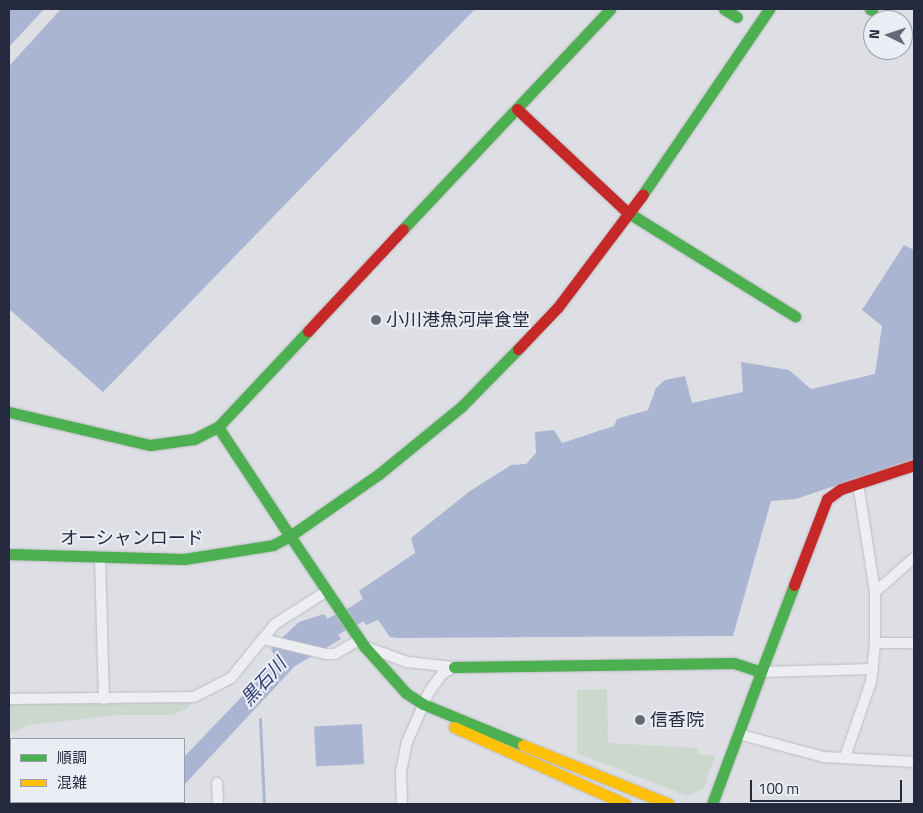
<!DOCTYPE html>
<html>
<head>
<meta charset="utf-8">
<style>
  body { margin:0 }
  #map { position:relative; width:923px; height:813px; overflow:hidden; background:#dedfe4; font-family:"Titillium Web","Noto Sans JP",sans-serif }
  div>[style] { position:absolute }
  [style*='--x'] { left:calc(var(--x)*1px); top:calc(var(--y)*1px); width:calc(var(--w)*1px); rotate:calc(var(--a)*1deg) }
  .green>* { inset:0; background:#ccd7ce }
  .water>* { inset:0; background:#aab5d2; transform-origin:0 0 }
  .stream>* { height:3px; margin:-1.5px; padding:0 1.5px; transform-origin:1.5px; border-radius:1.5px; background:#aab5d2 }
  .river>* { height:19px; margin:-9.5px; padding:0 9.5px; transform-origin:9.5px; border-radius:9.5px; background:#aab5d2 }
  .roads { filter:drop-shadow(0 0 1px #bbbcc2) drop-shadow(0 0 1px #bbbcc2) }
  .street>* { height:10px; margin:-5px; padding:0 5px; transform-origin:5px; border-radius:5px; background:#edeef1 }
  .fast>* { height:11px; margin:-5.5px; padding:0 5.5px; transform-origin:5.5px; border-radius:5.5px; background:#4caf50 }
  .slow>* { height:11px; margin:-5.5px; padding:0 5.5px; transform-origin:5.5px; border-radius:5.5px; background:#ffc107 }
  .jam>* { height:11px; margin:-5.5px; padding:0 5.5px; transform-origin:5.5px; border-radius:5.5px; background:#c62828 }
  .dots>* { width:14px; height:14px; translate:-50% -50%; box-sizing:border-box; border:2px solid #ebedf5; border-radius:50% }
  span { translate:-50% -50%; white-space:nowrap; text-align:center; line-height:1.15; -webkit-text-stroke:4px #ebedf5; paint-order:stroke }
  .poi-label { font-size:18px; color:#24293e }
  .left { translate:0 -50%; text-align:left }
  .street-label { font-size:18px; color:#24293e }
  .water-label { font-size:19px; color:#2c3e74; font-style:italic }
  .frame { position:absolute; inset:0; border:10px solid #24293e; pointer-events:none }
  .legend { position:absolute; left:10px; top:738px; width:175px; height:65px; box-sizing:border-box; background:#ebedf5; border:1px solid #9b9fac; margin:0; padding:6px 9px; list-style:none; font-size:15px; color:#24293e }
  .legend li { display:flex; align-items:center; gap:10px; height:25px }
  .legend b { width:25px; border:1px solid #9b9fac }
  .north { position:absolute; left:863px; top:10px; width:50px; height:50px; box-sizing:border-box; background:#ebedf5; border:1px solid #9b9fac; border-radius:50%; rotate:274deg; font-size:14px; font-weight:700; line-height:20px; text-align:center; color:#24293e }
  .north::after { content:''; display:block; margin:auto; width:18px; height:22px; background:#656978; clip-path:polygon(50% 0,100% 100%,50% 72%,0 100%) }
  .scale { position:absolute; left:750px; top:780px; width:152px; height:22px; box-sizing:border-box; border:2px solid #24293e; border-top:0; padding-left:6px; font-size:15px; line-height:18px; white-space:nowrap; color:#24293e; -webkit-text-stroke:4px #ebedf5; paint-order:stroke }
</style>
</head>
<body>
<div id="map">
  <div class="green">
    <div style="clip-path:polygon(607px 689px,608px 743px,698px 748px,699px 754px,715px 756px,704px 788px,688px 796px,577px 753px,577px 690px)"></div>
    <div style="clip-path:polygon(195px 699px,188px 708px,173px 715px,118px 715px,29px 725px,9px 733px,9px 703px)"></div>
  </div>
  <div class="water">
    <div style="clip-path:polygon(9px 9px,44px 9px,9px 47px)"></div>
    <div style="clip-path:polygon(61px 9px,475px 9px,103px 392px,9px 309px,9px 66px)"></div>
    <div style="clip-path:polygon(904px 245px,914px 250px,914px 459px,796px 499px,771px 501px,733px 636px,397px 638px,390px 637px,378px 620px,366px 625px,353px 605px,363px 599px,359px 591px,415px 553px,411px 538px,470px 491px,511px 465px,526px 464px,536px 453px,535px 432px,554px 430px,562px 443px,614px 426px,617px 419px,648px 410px,656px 388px,665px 380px,685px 376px,692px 403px,743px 392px,741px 362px,789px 370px,811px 389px,875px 374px,882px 326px,862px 310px)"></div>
    <div style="clip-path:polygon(324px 614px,341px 639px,295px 666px,184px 785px,184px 757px,276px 661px,271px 648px,299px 622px)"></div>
    <div style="left:362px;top:724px;width:40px;height:48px;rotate:87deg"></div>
  </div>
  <div class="stream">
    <div style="--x:260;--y:719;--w:85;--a:87.3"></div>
  </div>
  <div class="river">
    <div style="--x:311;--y:637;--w:53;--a:-27.1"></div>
  </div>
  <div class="roads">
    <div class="street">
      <div style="--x:100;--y:557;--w:142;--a:88.4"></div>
      <div style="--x:875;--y:592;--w:52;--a:-41.1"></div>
      <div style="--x:263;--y:639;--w:65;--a:13.4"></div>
      <div style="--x:326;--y:654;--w:9;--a:0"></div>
      <div style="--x:335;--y:654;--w:28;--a:-30"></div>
      <div style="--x:875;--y:643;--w:39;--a:0"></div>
      <div style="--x:369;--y:648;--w:40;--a:20.2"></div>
      <div style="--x:407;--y:662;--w:47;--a:6.1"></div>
      <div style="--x:761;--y:672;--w:112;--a:-1.5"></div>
      <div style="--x:9;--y:699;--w:185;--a:-0.6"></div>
      <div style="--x:194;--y:697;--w:42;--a:-27.2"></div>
      <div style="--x:231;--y:678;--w:70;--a:-50.8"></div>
      <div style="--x:275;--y:624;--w:62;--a:-32.4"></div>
      <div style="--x:738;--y:734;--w:89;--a:15"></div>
      <div style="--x:824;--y:757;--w:90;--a:3.2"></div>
      <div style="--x:845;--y:757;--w:79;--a:-70.9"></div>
      <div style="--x:871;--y:682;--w:39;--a:-84"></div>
      <div style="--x:875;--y:643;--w:51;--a:-90"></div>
      <div style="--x:875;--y:592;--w:110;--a:-98.9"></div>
      <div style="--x:217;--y:783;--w:21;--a:87"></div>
      <div style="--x:402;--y:804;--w:32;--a:-92"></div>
      <div style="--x:401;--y:772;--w:31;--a:-79"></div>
      <div style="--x:407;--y:742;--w:55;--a:-66.3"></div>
      <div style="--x:429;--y:692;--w:22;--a:-54"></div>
      <div style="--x:442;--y:674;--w:14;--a:-30"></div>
    </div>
    <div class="fast">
      <div style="--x:724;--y:9;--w:15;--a:32"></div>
      <div style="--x:870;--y:9;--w:2;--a:27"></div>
      <div style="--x:643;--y:194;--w:224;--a:-55.7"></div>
      <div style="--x:627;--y:212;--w:198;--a:31.8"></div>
      <div style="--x:403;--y:229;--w:302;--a:-46.7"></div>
      <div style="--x:9;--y:412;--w:145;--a:13.2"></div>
      <div style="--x:150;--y:445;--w:44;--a:-7.8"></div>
      <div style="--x:194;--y:439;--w:27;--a:-27"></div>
      <div style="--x:218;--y:427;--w:132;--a:-46.8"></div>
      <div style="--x:218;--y:427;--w:131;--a:56.6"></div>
      <div style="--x:290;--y:536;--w:108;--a:-34.9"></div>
      <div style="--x:379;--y:474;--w:107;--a:-39.3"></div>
      <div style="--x:462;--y:406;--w:80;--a:-45.5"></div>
      <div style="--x:9;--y:554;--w:175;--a:1.6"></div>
      <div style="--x:184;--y:559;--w:90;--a:-8.9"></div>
      <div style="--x:273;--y:545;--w:19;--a:-28"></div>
      <div style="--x:290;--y:536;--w:133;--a:56.1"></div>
      <div style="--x:364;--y:646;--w:63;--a:48.2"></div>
      <div style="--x:406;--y:693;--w:20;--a:33"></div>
      <div style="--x:423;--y:704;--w:108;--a:22.3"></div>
      <div style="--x:454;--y:667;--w:280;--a:-0.8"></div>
      <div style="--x:734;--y:663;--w:28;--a:18"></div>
      <div style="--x:761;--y:672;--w:93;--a:-69.2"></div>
      <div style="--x:712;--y:804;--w:141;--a:-69.6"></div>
    </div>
    <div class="slow">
      <div style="--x:454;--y:727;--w:188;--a:24.2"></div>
      <div style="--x:523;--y:745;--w:157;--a:22"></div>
    </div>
    <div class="jam">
      <div style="--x:517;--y:109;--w:151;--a:43.1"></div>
      <div style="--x:308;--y:331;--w:139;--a:-47"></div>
      <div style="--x:518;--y:349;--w:58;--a:-46.4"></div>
      <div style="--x:558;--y:307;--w:141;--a:-53"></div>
      <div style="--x:794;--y:585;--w:92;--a:-69"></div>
      <div style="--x:827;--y:499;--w:17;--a:-36"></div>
      <div style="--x:841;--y:489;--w:77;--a:-18.2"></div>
    </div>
  </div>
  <div class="dots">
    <div style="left:376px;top:320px;background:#656978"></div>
    <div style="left:640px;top:720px;background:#656978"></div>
  </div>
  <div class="poi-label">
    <span class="left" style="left:386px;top:320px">小川港魚河岸食堂</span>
    <span class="left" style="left:650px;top:720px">信香院</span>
  </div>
  <div class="street-label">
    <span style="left:132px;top:538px">オーシャンロード</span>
  </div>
  <div class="water-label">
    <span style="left:263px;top:681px;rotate:-48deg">黒石川</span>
  </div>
  <div class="frame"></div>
  <ul class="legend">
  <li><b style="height:6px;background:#4caf50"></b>順調</li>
  <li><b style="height:6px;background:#ffc107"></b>混雑</li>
  </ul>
  <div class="north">N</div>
  <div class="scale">100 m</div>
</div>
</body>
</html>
